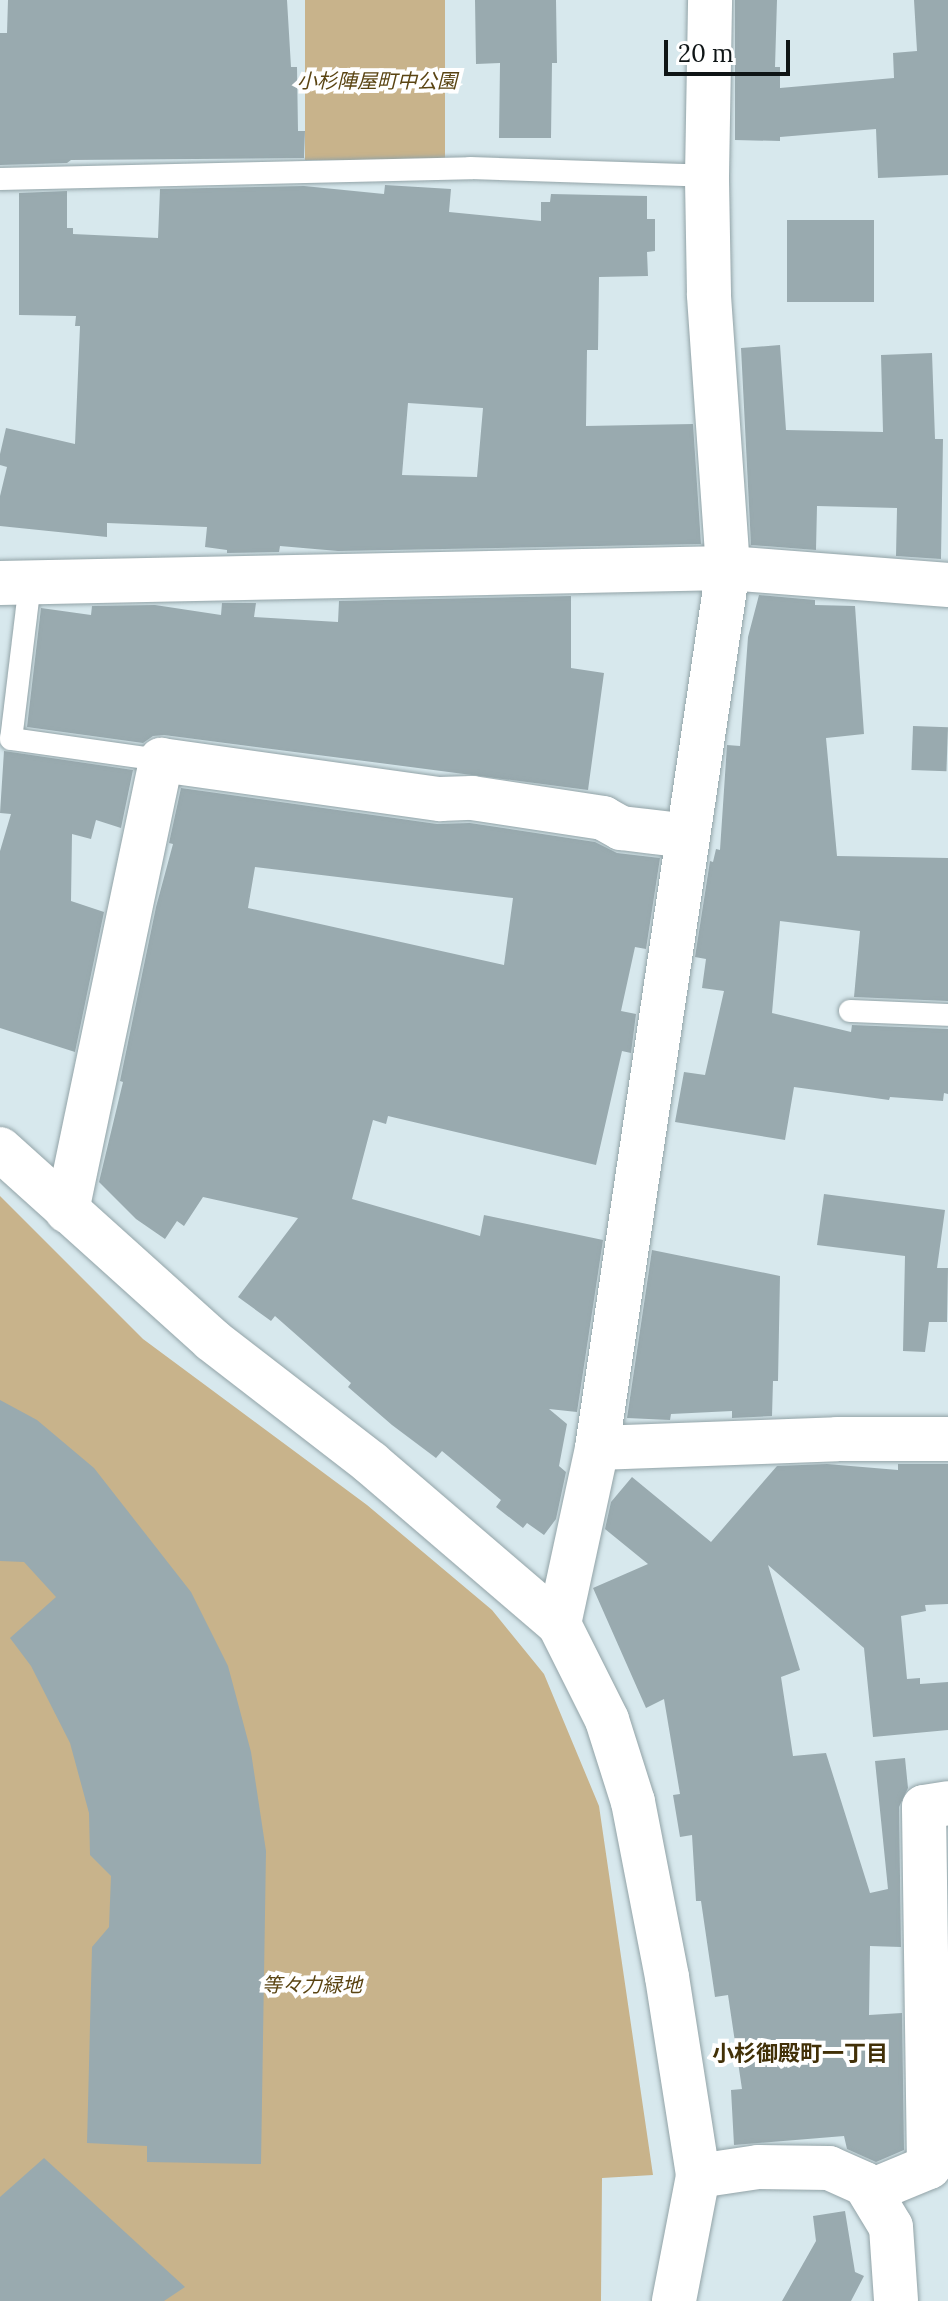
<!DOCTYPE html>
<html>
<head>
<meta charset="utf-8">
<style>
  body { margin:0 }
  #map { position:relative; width:948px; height:2301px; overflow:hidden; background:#d7e8ed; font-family:Lora,"Noto Sans JP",serif }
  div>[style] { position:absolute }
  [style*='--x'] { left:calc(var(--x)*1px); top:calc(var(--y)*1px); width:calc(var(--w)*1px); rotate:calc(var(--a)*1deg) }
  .green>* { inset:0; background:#c8b38b; transform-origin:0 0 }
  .building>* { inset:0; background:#99aaaf; transform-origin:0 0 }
  .roads { filter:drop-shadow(0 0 2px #92a3a7) drop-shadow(0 0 2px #92a3a7) }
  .lane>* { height:22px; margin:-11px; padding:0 11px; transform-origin:11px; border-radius:11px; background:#fff }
  .street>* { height:44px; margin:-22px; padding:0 22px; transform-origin:22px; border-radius:22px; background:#fff }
  .secondary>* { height:44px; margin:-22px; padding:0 22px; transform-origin:22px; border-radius:22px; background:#fff }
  span { translate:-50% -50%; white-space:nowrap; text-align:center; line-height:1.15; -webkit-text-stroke:8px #fff; paint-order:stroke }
  .park-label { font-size:20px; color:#5a4412; font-style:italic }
  .neighbourhood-label { font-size:22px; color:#423007; font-weight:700 }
  .scale { position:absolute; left:664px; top:40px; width:126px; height:36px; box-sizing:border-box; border:4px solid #0f1516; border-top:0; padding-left:10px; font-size:24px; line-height:28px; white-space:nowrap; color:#0f1516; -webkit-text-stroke:6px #fff; paint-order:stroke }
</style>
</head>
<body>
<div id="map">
  <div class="green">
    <div style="left:305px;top:0;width:140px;height:160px"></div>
    <div style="clip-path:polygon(0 1196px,143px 1339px,367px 1505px,492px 1610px,544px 1674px,599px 1806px,653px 2175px,602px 2178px,601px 2301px,0 2301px)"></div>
  </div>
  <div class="building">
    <div style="clip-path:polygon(8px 0,287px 0,291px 67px,297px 67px,298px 131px,305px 131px,304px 158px,71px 160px,67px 163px,0 165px,0 33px,7px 33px)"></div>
    <div style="clip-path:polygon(475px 0,556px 0,557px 63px,552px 63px,551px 138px,499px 138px,500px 63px,476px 64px)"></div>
    <div style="clip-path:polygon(735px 0,777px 0,775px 67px,780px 67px,780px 88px,894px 78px,893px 53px,917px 51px,914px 0,948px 0,948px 175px,878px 178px,876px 129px,780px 137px,780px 141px,735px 140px)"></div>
    <div style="clip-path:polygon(evenodd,385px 185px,451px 189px,449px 212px,541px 221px,541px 202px,550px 202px,551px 194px,647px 196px,647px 219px,655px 219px,655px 251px,647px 252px,648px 276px,599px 277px,598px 350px,587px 350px,586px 426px,693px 424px,701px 544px,338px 551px,280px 546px,279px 552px,227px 553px,227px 550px,205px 547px,207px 527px,107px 523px,107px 537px,0 526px,0 496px,7px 467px,0 465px,0 454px,6px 428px,75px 444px,80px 326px,75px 326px,76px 316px,19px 315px,19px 193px,67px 191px,67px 228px,73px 228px,73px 234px,158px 238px,160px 189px,304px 186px,384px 194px,385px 185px,408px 403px,483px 408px,477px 477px,402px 475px,408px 403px)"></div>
    <div style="left:787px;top:220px;width:87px;height:82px"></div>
    <div style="clip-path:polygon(780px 345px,786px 430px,883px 432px,881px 355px,932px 353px,935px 439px,943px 439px,941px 559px,896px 556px,897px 508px,817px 506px,816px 550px,751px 545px,741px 348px)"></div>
    <div style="clip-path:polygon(759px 595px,815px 600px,815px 605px,855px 606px,864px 734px,826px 738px,837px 856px,948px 858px,948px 1001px,854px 997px,860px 931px,780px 921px,772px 1013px,851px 1032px,852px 1025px,948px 1029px,948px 1094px,944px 1093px,943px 1101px,890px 1097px,889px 1100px,794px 1087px,785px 1140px,675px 1122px,684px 1072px,705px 1075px,724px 991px,702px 988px,706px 959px,695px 957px,710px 861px,713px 862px,716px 849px,720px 850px,727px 745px,740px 746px,748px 637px)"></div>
    <div style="clip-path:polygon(571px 596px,571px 668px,604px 673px,588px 790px,164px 735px,153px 736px,143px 743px,27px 727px,41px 608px,91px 615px,92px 606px,155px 605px,221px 615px,222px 603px,256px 603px,254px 617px,338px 622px,339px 601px)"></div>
    <div style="left:913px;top:726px;width:35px;height:44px;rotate:2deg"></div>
    <div style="clip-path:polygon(4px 751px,133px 770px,121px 828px,96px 820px,91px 839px,72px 834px,71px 901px,104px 912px,75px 1052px,0 1028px,0 851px,11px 814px,0 813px)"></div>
    <div style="clip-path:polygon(evenodd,181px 788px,437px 824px,470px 823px,595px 842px,617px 853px,660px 858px,646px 949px,635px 947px,621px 1011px,636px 1014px,631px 1053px,622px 1051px,596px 1165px,388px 1116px,386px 1124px,373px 1120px,352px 1199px,480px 1236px,484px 1215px,603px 1240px,577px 1412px,549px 1409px,567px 1424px,559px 1466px,566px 1472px,556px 1519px,544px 1535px,527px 1523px,523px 1528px,496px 1507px,501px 1500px,442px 1451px,436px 1458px,392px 1425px,348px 1387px,351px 1383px,275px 1316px,271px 1321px,238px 1297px,298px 1218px,203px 1197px,184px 1226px,177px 1221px,165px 1239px,136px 1219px,99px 1182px,123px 1082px,120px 1081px,156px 907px,173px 844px,169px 843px,181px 788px,255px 867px,513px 898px,504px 965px,248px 908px,255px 867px)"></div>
    <div style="clip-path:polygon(824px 1194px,945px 1210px,937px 1268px,948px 1268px,947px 1322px,929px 1322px,925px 1352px,903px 1351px,905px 1256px,817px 1245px)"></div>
    <div style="clip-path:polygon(652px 1250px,780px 1276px,778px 1381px,773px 1381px,772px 1416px,732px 1418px,732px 1411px,671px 1414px,670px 1420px,627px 1418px)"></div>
    <div style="clip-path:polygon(0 1400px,37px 1420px,94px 1468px,191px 1592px,228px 1666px,251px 1752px,266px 1851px,261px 2164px,147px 2162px,147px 2146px,87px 2143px,92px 1947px,109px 1927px,111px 1876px,90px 1855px,89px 1813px,70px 1743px,31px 1666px,10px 1638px,56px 1597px,24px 1562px,0 1561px)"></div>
    <div style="clip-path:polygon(827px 1464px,898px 1470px,898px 1464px,948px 1464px,948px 1604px,925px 1605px,926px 1611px,901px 1616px,907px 1679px,920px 1678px,920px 1684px,948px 1682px,948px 1730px,873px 1737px,864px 1648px,768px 1565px,800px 1670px,781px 1677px,793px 1756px,826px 1753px,870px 1893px,888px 1889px,875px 1761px,905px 1758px,908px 1788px,899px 1807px,901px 1947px,870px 1946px,869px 2015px,902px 2013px,904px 2150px,876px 2162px,847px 2149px,844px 2136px,734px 2145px,731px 2090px,742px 2089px,728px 1995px,715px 1997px,701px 1901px,696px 1901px,692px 1835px,680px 1837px,673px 1795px,680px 1794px,664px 1699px,646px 1708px,593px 1588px,648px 1564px,605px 1529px,611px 1502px,632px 1477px,711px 1542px,777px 1466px)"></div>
    <div style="clip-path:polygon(44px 2158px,90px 2200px,185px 2287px,164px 2301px,0 2301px,0 2197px)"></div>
    <div style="clip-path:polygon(845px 2211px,855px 2272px,864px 2276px,851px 2301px,782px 2301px,816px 2241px,813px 2216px)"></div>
  </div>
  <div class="roads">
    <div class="lane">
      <div style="--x:0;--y:179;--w:470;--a:-1.3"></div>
      <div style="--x:470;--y:168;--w:237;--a:1.9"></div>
      <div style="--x:30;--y:583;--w:157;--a:96.9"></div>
      <div style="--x:11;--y:739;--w:151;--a:8"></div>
      <div style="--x:850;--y:1011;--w:98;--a:2.3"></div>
    </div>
    <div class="street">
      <div style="--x:0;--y:583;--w:728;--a:-1.18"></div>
      <div style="--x:728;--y:568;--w:221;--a:4.4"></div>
      <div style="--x:67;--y:1211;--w:461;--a:-78.2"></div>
      <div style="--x:161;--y:760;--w:282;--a:8"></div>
      <div style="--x:440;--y:799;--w:32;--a:-2"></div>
      <div style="--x:472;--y:798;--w:133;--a:8.7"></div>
      <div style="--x:603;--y:818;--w:21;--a:29"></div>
      <div style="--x:621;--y:828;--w:67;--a:6.8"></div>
      <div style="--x:597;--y:1448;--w:240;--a:-2.1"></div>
      <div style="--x:837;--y:1439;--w:111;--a:0"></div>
      <div style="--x:559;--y:1624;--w:180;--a:-77.8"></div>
      <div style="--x:597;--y:1448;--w:890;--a:-81.53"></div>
      <div style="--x:728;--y:568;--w:275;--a:-94"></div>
      <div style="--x:709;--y:294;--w:118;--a:-91"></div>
      <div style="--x:707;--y:176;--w:176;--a:-89"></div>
      <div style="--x:698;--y:2176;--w:61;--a:-8.5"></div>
      <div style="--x:758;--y:2167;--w:71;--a:0.8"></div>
      <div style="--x:829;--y:2168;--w:39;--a:24"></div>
      <div style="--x:865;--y:2184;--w:50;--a:58.8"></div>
      <div style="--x:891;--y:2227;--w:74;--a:86.1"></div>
      <div style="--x:871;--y:2191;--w:63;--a:-22.5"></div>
      <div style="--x:929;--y:2167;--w:360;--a:-90.8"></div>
      <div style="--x:924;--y:1807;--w:24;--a:-9"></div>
    </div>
    <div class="secondary">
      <div style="--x:0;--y:1149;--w:285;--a:42"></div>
      <div style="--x:212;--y:1340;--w:201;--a:37.7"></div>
      <div style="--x:371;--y:1463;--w:248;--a:40.6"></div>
      <div style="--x:559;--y:1624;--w:107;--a:63.4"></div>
      <div style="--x:607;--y:1720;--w:86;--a:72.4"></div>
      <div style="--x:633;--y:1802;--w:178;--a:79"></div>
      <div style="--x:667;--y:1977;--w:201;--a:81.1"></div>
      <div style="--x:698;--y:2176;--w:127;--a:100.9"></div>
    </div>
  </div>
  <div class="park-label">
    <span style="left:377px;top:80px">小杉陣屋町中公園</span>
    <span style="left:312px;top:1984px">等々力緑地</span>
  </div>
  <div class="neighbourhood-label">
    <span style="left:800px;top:2054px">小杉御殿町一丁目</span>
  </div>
  <div class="scale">20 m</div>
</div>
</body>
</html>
